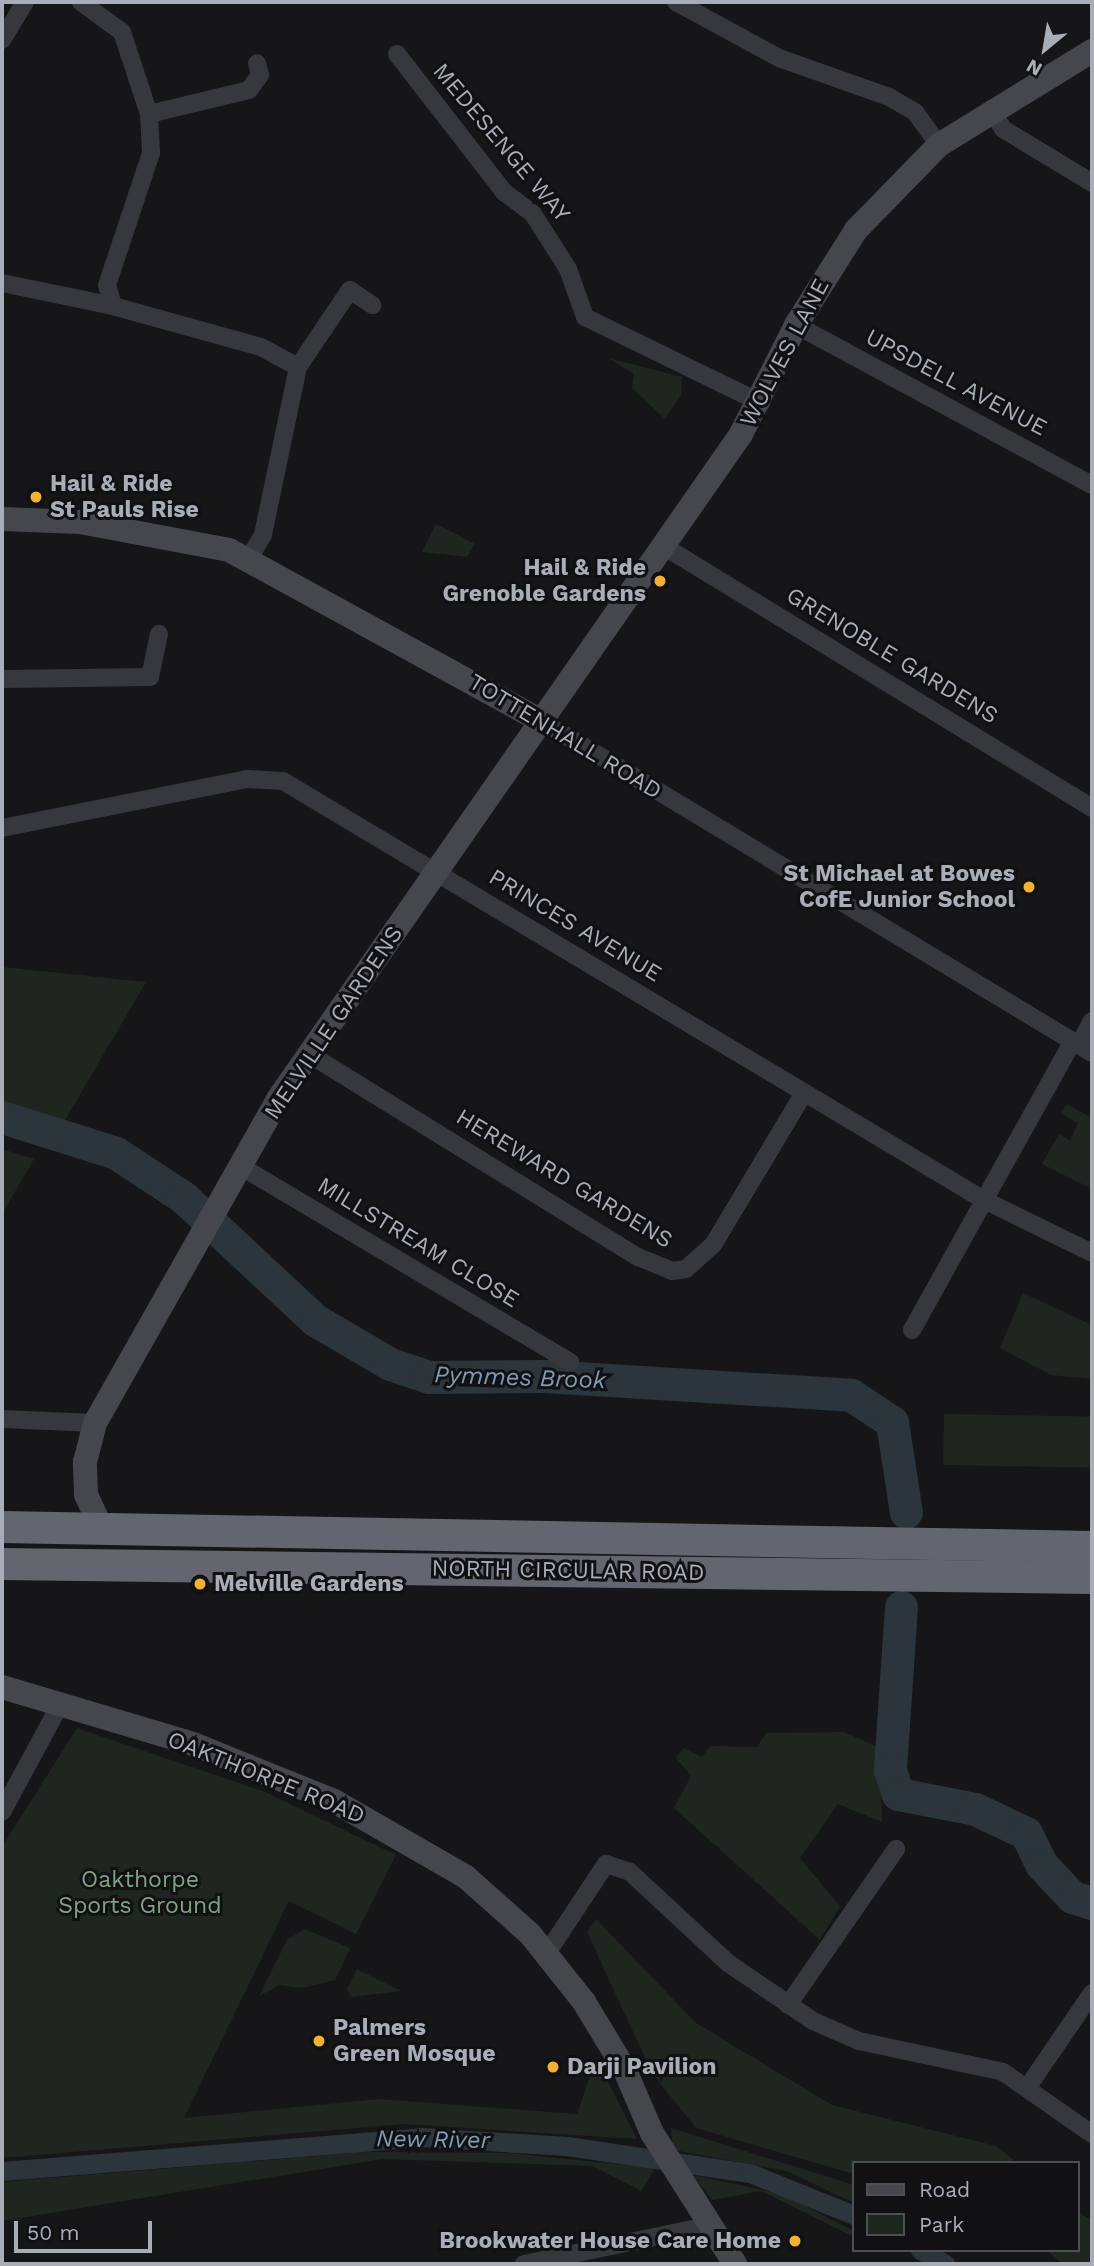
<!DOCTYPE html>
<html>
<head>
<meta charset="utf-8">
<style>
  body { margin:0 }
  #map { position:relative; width:1094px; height:2266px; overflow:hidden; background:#161618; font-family:"Work Sans",sans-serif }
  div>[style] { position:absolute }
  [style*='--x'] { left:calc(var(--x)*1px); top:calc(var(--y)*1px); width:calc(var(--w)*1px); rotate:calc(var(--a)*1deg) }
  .green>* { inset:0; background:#1e261f; transform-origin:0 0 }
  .canal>* { height:19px; margin:-9.5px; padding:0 9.5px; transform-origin:9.5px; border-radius:9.5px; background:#2c353c }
  .river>* { height:33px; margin:-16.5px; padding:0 16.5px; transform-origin:16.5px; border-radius:16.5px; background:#2c353c }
  .street>* { height:18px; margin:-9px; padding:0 9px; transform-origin:9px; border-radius:9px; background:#37383d }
  .secondary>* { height:24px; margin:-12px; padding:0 12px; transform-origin:12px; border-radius:12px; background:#45474d }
  .highway>* { height:32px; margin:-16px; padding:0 16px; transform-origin:16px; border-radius:16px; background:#63666e }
  .dots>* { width:19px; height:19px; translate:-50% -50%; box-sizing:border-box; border:4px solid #111113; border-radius:50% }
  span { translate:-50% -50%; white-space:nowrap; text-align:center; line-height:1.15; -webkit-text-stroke:6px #111113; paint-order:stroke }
  .street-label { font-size:23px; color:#a8adb8 }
  .poi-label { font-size:23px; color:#a8adb8; font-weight:700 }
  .left { translate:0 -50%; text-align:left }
  .right { translate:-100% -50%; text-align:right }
  .park-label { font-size:23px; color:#7fa381 }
  .water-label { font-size:24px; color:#7f9bb3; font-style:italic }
  .frame { position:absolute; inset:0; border:4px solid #a8adb8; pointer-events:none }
  .legend { position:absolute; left:852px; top:2161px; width:228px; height:91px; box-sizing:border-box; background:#111113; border:2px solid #4d4f55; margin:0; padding:9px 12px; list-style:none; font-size:21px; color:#a8adb8 }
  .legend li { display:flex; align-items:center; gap:14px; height:35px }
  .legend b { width:35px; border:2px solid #4d4f55 }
  .north { position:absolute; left:1010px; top:14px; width:70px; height:70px; -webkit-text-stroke:5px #111113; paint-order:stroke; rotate:210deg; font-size:19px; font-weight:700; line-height:28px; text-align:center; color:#a8adb8 }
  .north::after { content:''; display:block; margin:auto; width:24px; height:32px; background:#a8adb8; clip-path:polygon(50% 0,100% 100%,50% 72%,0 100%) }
  .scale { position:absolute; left:14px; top:2221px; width:138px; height:32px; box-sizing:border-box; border:4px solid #a8adb8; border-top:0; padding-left:9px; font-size:21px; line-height:24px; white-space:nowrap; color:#a8adb8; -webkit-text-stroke:5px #111113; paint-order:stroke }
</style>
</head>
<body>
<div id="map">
  <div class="green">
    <div style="clip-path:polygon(608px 358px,682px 377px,681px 395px,665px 419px,632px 388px,634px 374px)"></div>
    <div style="clip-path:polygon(436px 524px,475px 544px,467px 557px,422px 552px)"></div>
    <div style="clip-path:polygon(2px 967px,146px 982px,64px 1122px,2px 1106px)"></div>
    <div style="clip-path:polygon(1067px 1104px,1092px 1118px,1092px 1189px,1042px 1164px,1059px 1134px,1070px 1140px,1078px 1123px,1060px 1113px)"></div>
    <div style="clip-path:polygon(2px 1149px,34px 1159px,2px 1214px)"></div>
    <div style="clip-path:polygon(1023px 1293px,1092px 1325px,1092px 1379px,1051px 1375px,1000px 1348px)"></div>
    <div style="left:944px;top:1414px;width:148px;height:51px;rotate:1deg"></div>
    <div style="clip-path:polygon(77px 1728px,265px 1792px,396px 1855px,356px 1934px,289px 1901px,184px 2118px,379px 2099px,577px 2114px,596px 2058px,637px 2139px,404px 2124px,2px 2158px,2px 1847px)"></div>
    <div style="clip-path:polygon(844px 1732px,880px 1748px,882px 1822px,838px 1804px,800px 1858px,840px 1906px,820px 1940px,674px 1808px,691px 1776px,676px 1758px,683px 1748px,702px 1757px,710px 1746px,757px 1747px,766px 1733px)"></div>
    <div style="clip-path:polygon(596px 1919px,696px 2023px,832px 2105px,996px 2146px,1017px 2163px,854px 2163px,854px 2174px,696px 2128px,652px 2073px,587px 1932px)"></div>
    <div style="clip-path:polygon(305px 1929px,350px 1948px,335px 1980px,302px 1988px,280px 1985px,259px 1996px,287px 1940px)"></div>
    <div style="clip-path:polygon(357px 1969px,401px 1991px,351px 1997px,347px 1989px)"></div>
    <div style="clip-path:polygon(671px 2128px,854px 2185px,854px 2203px,787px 2171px,673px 2150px)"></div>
    <div style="clip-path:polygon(366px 2152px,507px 2153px,655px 2168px,641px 2191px,593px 2166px,382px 2159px,2px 2221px,2px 2182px)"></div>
    <div style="clip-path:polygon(693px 2175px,781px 2194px,854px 2231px,854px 2237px,761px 2191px,712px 2200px)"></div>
    <div style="clip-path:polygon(1078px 2211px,1092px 2221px,1092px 2264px,1063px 2264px,1046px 2250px,1078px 2250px)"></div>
  </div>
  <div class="canal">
    <div style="--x:2;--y:2171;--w:421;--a:-4.6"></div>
    <div style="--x:422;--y:2137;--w:145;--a:3.6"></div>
    <div style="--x:567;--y:2146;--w:185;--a:8.4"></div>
    <div style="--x:750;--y:2173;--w:112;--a:22"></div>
    <div style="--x:920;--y:2250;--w:29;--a:29"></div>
  </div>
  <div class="river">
    <div style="--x:2;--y:1117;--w:120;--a:17.5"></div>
    <div style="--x:116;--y:1153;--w:80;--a:33.3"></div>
    <div style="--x:183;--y:1197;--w:180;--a:43"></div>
    <div style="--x:315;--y:1320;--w:87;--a:30.4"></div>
    <div style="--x:390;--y:1364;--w:41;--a:18.4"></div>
    <div style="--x:429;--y:1377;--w:115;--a:-0.5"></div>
    <div style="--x:544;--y:1376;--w:308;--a:3.5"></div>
    <div style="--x:851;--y:1395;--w:49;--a:33.4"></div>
    <div style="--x:892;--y:1422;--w:91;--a:81.2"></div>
    <div style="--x:901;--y:1607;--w:163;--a:93.9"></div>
    <div style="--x:890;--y:1770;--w:25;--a:72"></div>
    <div style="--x:898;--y:1794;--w:78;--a:11"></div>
    <div style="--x:975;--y:1809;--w:56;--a:25.2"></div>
    <div style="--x:1026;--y:1833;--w:34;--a:64"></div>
    <div style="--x:1041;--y:1864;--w:45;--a:46.8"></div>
    <div style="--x:1072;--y:1897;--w:21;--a:17"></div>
  </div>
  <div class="street">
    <div style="--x:81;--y:2;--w:51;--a:36.2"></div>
    <div style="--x:122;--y:32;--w:86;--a:71.8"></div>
    <div style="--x:149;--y:114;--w:39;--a:87"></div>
    <div style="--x:151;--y:153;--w:139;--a:108.4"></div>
    <div style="--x:107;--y:285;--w:22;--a:74"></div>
    <div style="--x:113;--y:306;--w:154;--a:15.5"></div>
    <div style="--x:261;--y:347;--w:42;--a:28.4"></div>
    <div style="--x:298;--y:367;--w:172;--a:101.8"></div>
    <div style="--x:263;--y:535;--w:27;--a:121"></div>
    <div style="--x:676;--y:2;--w:117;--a:28.5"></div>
    <div style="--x:779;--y:58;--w:117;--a:19.5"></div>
    <div style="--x:889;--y:97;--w:30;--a:30"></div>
    <div style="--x:915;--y:112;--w:41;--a:54"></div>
    <div style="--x:2;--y:40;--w:44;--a:-58.8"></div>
    <div style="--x:397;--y:54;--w:175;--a:52.2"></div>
    <div style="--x:504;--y:192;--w:36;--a:37"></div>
    <div style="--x:533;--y:214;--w:65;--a:57.5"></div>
    <div style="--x:568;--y:269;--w:51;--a:70.5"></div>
    <div style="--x:585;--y:317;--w:196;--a:26"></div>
    <div style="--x:991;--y:109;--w:23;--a:59"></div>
    <div style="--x:1003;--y:129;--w:104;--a:31.2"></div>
    <div style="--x:149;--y:114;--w:103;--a:-13.5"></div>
    <div style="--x:249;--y:90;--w:19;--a:-54"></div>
    <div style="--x:260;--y:75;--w:12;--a:-104"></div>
    <div style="--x:2;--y:283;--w:113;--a:11.7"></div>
    <div style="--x:796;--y:325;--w:336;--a:28.4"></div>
    <div style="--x:298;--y:367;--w:93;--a:-56"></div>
    <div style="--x:350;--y:290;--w:27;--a:34"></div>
    <div style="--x:665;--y:547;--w:500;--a:31.43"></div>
    <div style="--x:2;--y:679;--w:148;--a:-0.8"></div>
    <div style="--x:150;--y:677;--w:44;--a:-78.2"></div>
    <div style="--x:545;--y:723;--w:639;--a:31.1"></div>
    <div style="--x:2;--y:828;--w:250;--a:-11.3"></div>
    <div style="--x:247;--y:779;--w:36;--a:3"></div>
    <div style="--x:283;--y:781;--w:817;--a:30.87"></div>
    <div style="--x:984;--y:1200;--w:120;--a:26.1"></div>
    <div style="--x:1079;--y:1045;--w:27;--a:-62"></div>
    <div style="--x:309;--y:1054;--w:387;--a:31.7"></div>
    <div style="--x:638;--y:1257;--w:37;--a:22"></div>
    <div style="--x:672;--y:1271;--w:14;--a:-8"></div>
    <div style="--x:686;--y:1269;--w:36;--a:-42"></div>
    <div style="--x:713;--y:1245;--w:177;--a:-59.1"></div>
    <div style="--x:240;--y:1166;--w:384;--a:30.7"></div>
    <div style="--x:912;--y:1330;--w:329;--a:-60.9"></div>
    <div style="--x:2;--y:1419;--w:93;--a:2.5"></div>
    <div style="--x:2;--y:1812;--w:124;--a:-61.6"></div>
    <div style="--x:547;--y:1953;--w:107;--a:-56.5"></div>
    <div style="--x:606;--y:1864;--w:25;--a:18"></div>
    <div style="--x:630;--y:1872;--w:134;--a:42.9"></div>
    <div style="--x:728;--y:1963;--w:103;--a:34.3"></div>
    <div style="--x:813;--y:2021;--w:50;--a:23.5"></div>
    <div style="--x:859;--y:2041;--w:147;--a:12.1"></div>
    <div style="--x:1003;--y:2072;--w:108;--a:34.9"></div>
    <div style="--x:788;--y:2005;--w:190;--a:-55.3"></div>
    <div style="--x:1027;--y:2088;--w:115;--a:-55.6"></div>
    <div style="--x:524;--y:2264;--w:193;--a:-11.7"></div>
  </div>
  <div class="secondary">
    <div style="--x:2;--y:519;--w:78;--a:2.2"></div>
    <div style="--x:80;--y:522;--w:152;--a:10.6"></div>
    <div style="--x:229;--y:550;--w:360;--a:28.7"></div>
    <div style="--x:102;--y:1529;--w:38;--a:-115"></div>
    <div style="--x:86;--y:1494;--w:32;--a:-92"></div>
    <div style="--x:85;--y:1462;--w:40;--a:-75.6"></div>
    <div style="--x:95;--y:1423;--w:372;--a:-60.5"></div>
    <div style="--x:278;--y:1099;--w:810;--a:-55.15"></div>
    <div style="--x:741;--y:434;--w:122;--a:-63.2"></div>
    <div style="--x:796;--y:325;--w:112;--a:-57.7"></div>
    <div style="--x:856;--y:230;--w:119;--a:-45.7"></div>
    <div style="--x:939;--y:145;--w:180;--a:-31.6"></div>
    <div style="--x:2;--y:1687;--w:199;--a:16.6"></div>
    <div style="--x:193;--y:1744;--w:152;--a:22"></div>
    <div style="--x:334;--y:1801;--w:152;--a:29.9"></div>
    <div style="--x:466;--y:1877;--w:86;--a:41.7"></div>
    <div style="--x:530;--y:1934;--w:87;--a:51.5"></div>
    <div style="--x:584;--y:2002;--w:77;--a:58.8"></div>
    <div style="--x:624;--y:2068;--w:71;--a:66.7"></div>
    <div style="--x:652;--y:2133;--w:155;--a:57.6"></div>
  </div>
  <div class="highway">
    <div style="--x:2;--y:1527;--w:1090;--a:1.05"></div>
    <div style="--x:2;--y:1564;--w:1090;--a:0.74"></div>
  </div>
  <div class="dots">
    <div style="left:36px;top:497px;background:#f2b134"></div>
    <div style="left:660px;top:581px;background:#f2b134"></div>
    <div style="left:1029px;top:887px;background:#f2b134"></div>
    <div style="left:200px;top:1584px;background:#f2b134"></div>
    <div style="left:319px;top:2041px;background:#f2b134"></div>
    <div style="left:553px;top:2067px;background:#f2b134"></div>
    <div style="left:795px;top:2241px;background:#f2b134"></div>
  </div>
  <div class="street-label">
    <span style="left:501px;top:143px;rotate:50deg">MEDESENGE WAY</span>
    <span style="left:785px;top:353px;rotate:-62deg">WOLVES LANE</span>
    <span style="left:956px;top:383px;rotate:28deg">UPSDELL AVENUE</span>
    <span style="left:892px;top:656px;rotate:31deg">GRENOBLE GARDENS</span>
    <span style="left:565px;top:737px;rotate:31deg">TOTTENHALL ROAD</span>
    <span style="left:575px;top:926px;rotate:31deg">PRINCES AVENUE</span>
    <span style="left:334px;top:1023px;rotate:-56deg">MELVILLE GARDENS</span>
    <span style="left:564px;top:1179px;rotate:31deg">HEREWARD GARDENS</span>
    <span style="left:418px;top:1243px;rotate:31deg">MILLSTREAM CLOSE</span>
    <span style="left:568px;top:1571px;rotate:1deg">NORTH CIRCULAR ROAD</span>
    <span style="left:266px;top:1778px;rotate:22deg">OAKTHORPE ROAD</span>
  </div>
  <div class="poi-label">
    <span class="left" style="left:50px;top:497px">Hail &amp; Ride<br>St Pauls Rise</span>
    <span class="right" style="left:646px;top:581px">Hail &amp; Ride<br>Grenoble Gardens</span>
    <span class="right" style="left:1015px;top:887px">St Michael at Bowes<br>CofE Junior School</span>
    <span class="left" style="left:214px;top:1584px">Melville Gardens</span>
    <span class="left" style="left:333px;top:2041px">Palmers<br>Green Mosque</span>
    <span class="left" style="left:567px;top:2067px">Darji Pavilion</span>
    <span class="right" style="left:781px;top:2241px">Brookwater House Care Home</span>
  </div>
  <div class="park-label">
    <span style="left:140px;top:1893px">Oakthorpe<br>Sports Ground</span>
  </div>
  <div class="water-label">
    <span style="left:520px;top:1378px;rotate:2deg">Pymmes Brook</span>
    <span style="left:433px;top:2140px;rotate:1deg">New River</span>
  </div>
  <div class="frame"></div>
  <ul class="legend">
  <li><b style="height:9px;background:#45474d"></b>Road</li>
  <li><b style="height:19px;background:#1e261f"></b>Park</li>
  </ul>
  <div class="north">N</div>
  <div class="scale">50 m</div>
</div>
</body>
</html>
